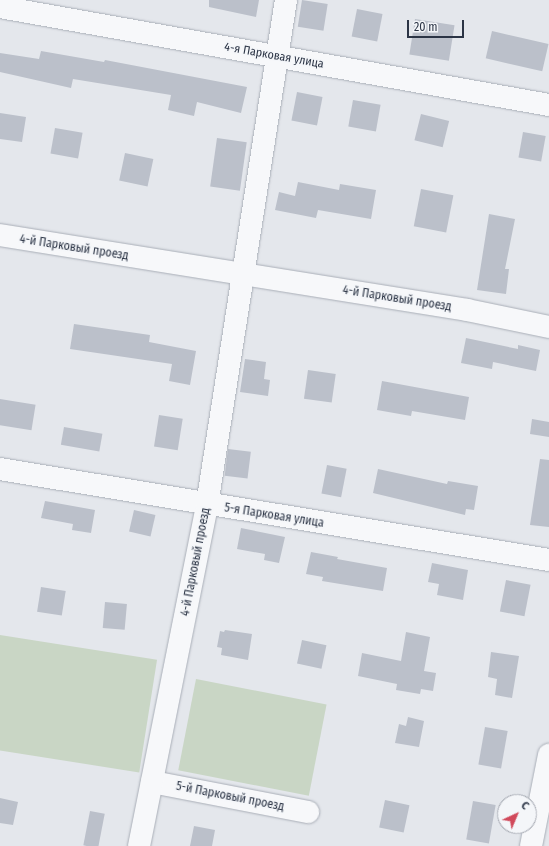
<!DOCTYPE html>
<html>
<head>
<meta charset="utf-8">
<style>
  body { margin:0 }
  #map { position:relative; width:549px; height:846px; overflow:hidden; background:#e4e7ec; font-family:"Fira Sans Condensed",sans-serif }
  div>[style] { position:absolute }
  [style*='--x'] { left:calc(var(--x)*1px); top:calc(var(--y)*1px); width:calc(var(--w)*1px); rotate:calc(var(--a)*1deg) }
  .green>* { inset:0; background:#c9d6c5; transform-origin:0 0 }
  .building>* { inset:0; background:#bbc0ca; transform-origin:0 0 }
  .roads { filter:drop-shadow(0 0 1px #a9aeb7) drop-shadow(0 0 1px #a9aeb7) }
  .minor>* { height:22px; margin:-11px; padding:0 11px; transform-origin:11px; border-radius:11px; background:#f7f8fa }
  span { translate:-50% -50%; white-space:nowrap; text-align:center; line-height:1.15; -webkit-text-stroke:3px #f4f6f9; paint-order:stroke }
  .street-label { font-size:12px; color:#2b3445 }
  .north { position:absolute; left:497px; top:794px; width:40px; height:40px; box-sizing:border-box; background:#f4f6f9; border:1px solid #a4a8b1; border-radius:50%; rotate:44deg; font-size:11px; font-weight:700; line-height:16px; text-align:center; color:#2b3445 }
  .north::after { content:''; display:block; margin:auto; width:14px; height:18px; background:#d1495b; clip-path:polygon(50% 0,100% 100%,50% 72%,0 100%) }
  .scale { position:absolute; left:407px; top:20px; width:57px; height:18px; box-sizing:border-box; border:2px solid #2b3445; border-top:0; padding-left:5px; font-size:12px; line-height:14px; white-space:nowrap; color:#2b3445; -webkit-text-stroke:3px #f4f6f9; paint-order:stroke }
</style>
</head>
<body>
<div id="map">
  <div class="green">
    <div style="left:0;top:635px;width:159px;height:114px;rotate:9deg"></div>
    <div style="left:196px;top:679px;width:133px;height:93px;rotate:11deg"></div>
  </div>
  <div class="building">
    <div style="clip-path:polygon(209px 0,259px 0,256px 17px,209px 7px)"></div>
    <div style="left:302px;top:0;width:26px;height:27px;rotate:9deg"></div>
    <div style="left:357px;top:9px;width:26px;height:28px;rotate:11deg"></div>
    <div style="left:415px;top:19px;width:40px;height:36px;rotate:9deg"></div>
    <div style="left:492px;top:31px;width:58px;height:28px;rotate:13deg"></div>
    <div style="clip-path:polygon(41px 51px,104px 62px,105px 60px,247px 87px,241px 113px,197px 102px,194px 116px,168px 110px,171px 95px,73px 79px,71px 88px,0 72px,0 53px,39px 59px)"></div>
    <div style="left:297px;top:92px;width:26px;height:29px;rotate:11deg"></div>
    <div style="left:353px;top:100px;width:28px;height:27px;rotate:10deg"></div>
    <div style="clip-path:polygon(0 113px,26px 117px,22px 142px,0 139px)"></div>
    <div style="left:421px;top:114px;width:29px;height:27px;rotate:14deg"></div>
    <div style="left:55px;top:128px;width:28px;height:26px;rotate:10deg"></div>
    <div style="left:523px;top:132px;width:23px;height:26px;rotate:10deg"></div>
    <div style="left:217px;top:138px;width:30px;height:49px;rotate:8deg"></div>
    <div style="left:125px;top:153px;width:29px;height:28px;rotate:12deg"></div>
    <div style="clip-path:polygon(298px 182px,339px 190px,340px 184px,376px 190px,371px 219px,318px 210px,316px 218px,275px 210px,279px 192px,295px 196px)"></div>
    <div style="left:421px;top:189px;width:33px;height:38px;rotate:11deg"></div>
    <div style="clip-path:polygon(489px 214px,515px 219px,505px 269px,509px 269px,506px 294px,477px 290px)"></div>
    <div style="clip-path:polygon(74px 324px,150px 335px,149px 342px,196px 351px,190px 385px,169px 381px,172px 364px,70px 349px)"></div>
    <div style="clip-path:polygon(466px 338px,518px 349px,518px 345px,540px 350px,536px 371px,493px 362px,492px 369px,461px 363px)"></div>
    <div style="clip-path:polygon(245px 359px,266px 362px,264px 379px,270px 380px,268px 396px,240px 392px)"></div>
    <div style="left:308px;top:370px;width:28px;height:29px;rotate:8deg"></div>
    <div style="clip-path:polygon(382px 381px,469px 397px,465px 420px,412px 411px,411px 416px,377px 410px)"></div>
    <div style="left:0;top:399px;width:36px;height:26px;rotate:9deg"></div>
    <div style="left:159px;top:415px;width:24px;height:32px;rotate:9deg"></div>
    <div style="clip-path:polygon(532px 419px,549px 422px,549px 437px,530px 434px)"></div>
    <div style="left:64px;top:427px;width:39px;height:18px;rotate:10deg"></div>
    <div style="left:228px;top:449px;width:23px;height:27px;rotate:7deg"></div>
    <div style="clip-path:polygon(540px 459px,549px 460px,549px 527px,530px 525px)"></div>
    <div style="left:327px;top:465px;width:20px;height:29px;rotate:11deg"></div>
    <div style="clip-path:polygon(378px 469px,447px 484px,448px 481px,478px 486px,474px 510px,466px 509px,465px 515px,373px 493px)"></div>
    <div style="clip-path:polygon(45px 501px,95px 510px,91px 533px,72px 530px,73px 524px,41px 518px)"></div>
    <div style="left:134px;top:510px;width:22px;height:22px;rotate:13deg"></div>
    <div style="clip-path:polygon(241px 528px,285px 537px,279px 563px,264px 560px,265px 554px,237px 549px)"></div>
    <div style="clip-path:polygon(311px 552px,338px 557px,337px 559px,387px 568px,383px 591px,322px 581px,323px 577px,306px 574px)"></div>
    <div style="clip-path:polygon(432px 563px,468px 570px,463px 600px,437px 595px,439px 584px,428px 582px)"></div>
    <div style="left:506px;top:580px;width:25px;height:32px;rotate:11deg"></div>
    <div style="left:41px;top:587px;width:25px;height:25px;rotate:9deg"></div>
    <div style="left:105px;top:602px;width:22px;height:26px;rotate:5deg"></div>
    <div style="clip-path:polygon(225px 630px,252px 634px,248px 660px,221px 655px,222px 648px,217px 647px,220px 631px,224px 632px)"></div>
    <div style="clip-path:polygon(406px 632px,430px 637px,424px 671px,436px 673px,433px 691px,421px 689px,420px 694px,396px 690px,397px 684px,358px 676px,362px 653px,401px 661px)"></div>
    <div style="left:302px;top:640px;width:25px;height:24px;rotate:12deg"></div>
    <div style="clip-path:polygon(491px 652px,519px 656px,512px 698px,495px 695px,497px 679px,488px 677px)"></div>
    <div style="clip-path:polygon(408px 717px,424px 721px,419px 747px,395px 743px,399px 724px,406px 726px)"></div>
    <div style="left:485px;top:727px;width:23px;height:38px;rotate:10deg"></div>
    <div style="clip-path:polygon(0 798px,18px 802px,13px 825px,0 823px)"></div>
    <div style="left:385px;top:800px;width:25px;height:28px;rotate:12deg"></div>
    <div style="left:473px;top:801px;width:23px;height:39px;rotate:10deg"></div>
    <div style="left:90px;top:811px;width:15px;height:35px;rotate:11deg"></div>
    <div style="clip-path:polygon(194px 826px,215px 830px,212px 846px,190px 846px)"></div>
  </div>
  <div class="roads">
    <div class="minor">
      <div style="--x:0;--y:7;--w:558;--a:10.12"></div>
      <div style="--x:0;--y:235;--w:473;--a:9.1"></div>
      <div style="--x:467;--y:310;--w:84;--a:11.7"></div>
      <div style="--x:0;--y:469;--w:556;--a:9.41"></div>
      <div style="--x:152;--y:782;--w:159;--a:10.9"></div>
      <div style="--x:139;--y:846;--w:348;--a:-78.7"></div>
      <div style="--x:207;--y:505;--w:511;--a:-81.11"></div>
      <div style="--x:531;--y:846;--w:93;--a:-78.8"></div>
    </div>
  </div>
  <div class="street-label">
    <span style="left:274px;top:56px;rotate:10deg">4-я Парковая улица</span>
    <span style="left:74px;top:248px;rotate:9deg">4-й Парковый проезд</span>
    <span style="left:397px;top:299px;rotate:9deg">4-й Парковый проезд</span>
    <span style="left:274px;top:516px;rotate:9deg">5-я Парковая улица</span>
    <span style="left:196px;top:562px;rotate:-79deg">4-й Парковый проезд</span>
    <span style="left:230px;top:797px;rotate:11deg">5-й Парковый проезд</span>
  </div>
  <div class="north">С</div>
  <div class="scale">20 m</div>
</div>
</body>
</html>
